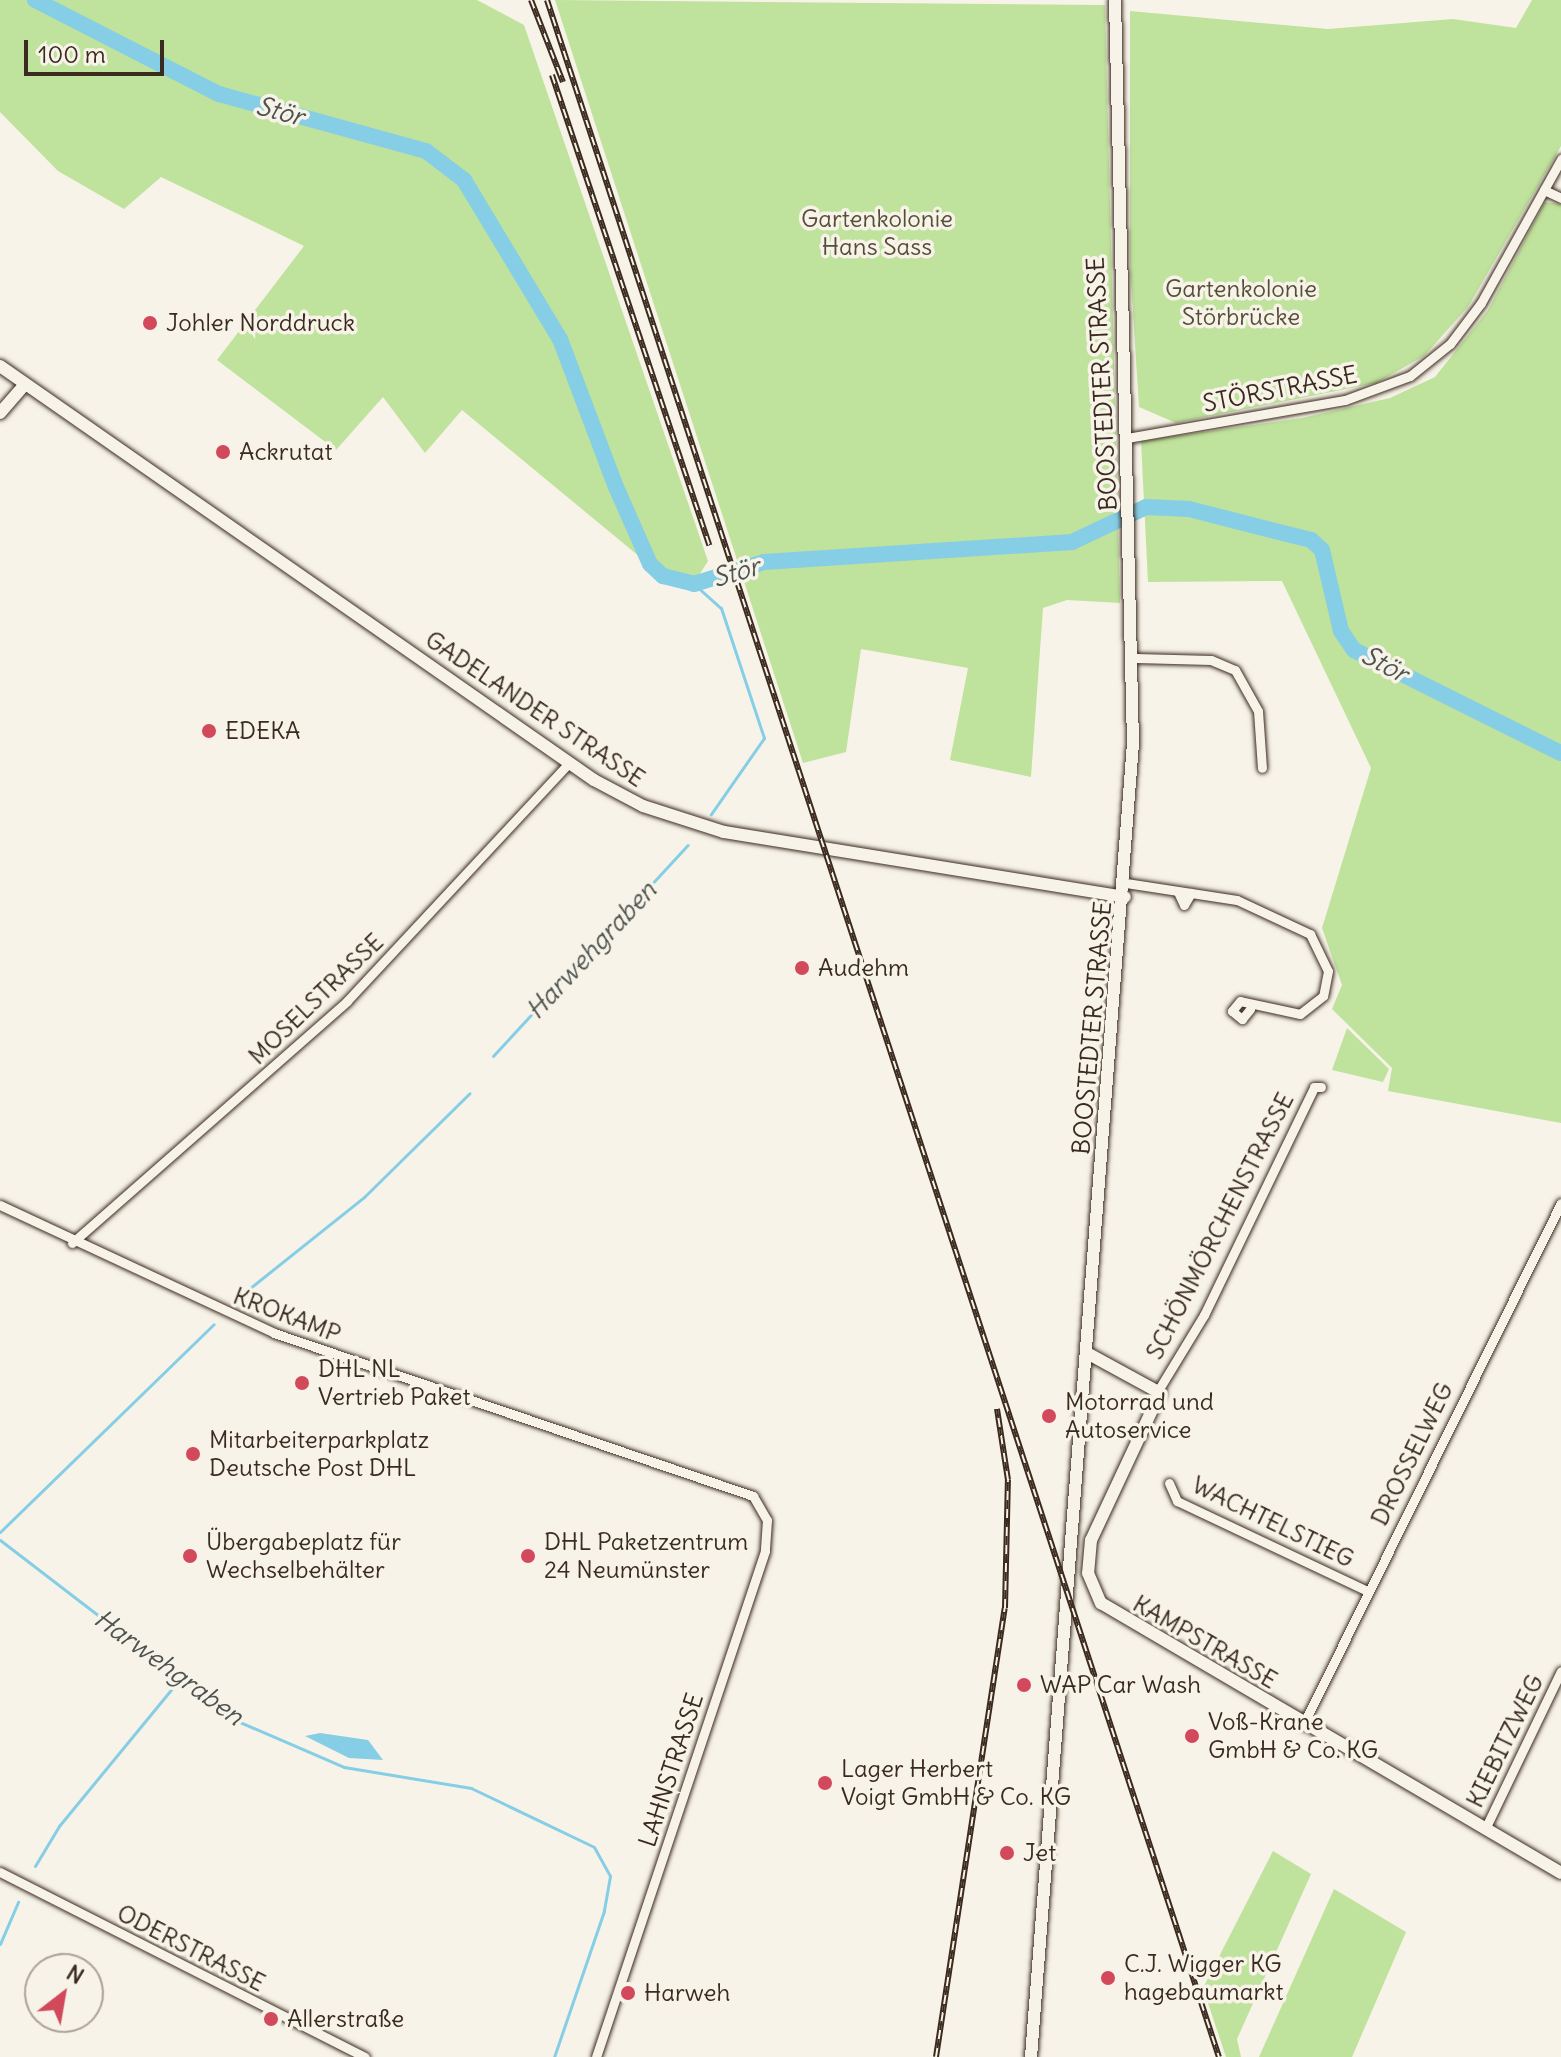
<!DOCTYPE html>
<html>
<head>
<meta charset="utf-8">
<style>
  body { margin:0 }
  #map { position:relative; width:1561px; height:2057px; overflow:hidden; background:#f7f3e8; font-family:Delius,sans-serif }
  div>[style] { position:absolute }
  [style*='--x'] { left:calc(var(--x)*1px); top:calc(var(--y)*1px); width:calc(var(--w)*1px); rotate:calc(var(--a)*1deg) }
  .green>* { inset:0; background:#bfe29c }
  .water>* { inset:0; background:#85cee5 }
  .stream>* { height:3px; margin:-1.5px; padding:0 1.5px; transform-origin:1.5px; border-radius:1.5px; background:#85cee5 }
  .river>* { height:16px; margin:-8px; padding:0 8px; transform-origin:8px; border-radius:8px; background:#85cee5 }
  .roads { filter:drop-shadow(0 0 2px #3b2a1e) drop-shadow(0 0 2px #3b2a1e) }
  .street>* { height:9px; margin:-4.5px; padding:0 4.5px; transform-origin:4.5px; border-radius:4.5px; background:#f7f3e8 }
  .secondary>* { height:12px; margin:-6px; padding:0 6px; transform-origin:6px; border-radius:6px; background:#f7f3e8 }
  .rail>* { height:6px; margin-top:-3px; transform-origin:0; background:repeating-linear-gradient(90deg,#f7f3e8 0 9px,#3b2a1e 0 18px); box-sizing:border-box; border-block:2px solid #3b2a1e }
  .dots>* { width:22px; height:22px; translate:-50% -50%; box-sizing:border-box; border:4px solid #f7f3e8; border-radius:50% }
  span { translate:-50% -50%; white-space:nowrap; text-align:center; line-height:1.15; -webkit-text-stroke:7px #f7f3e8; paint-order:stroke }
  .park-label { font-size:24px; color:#554f37 }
  .poi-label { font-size:24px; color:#3b2a1e }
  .left { translate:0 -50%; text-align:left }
  .street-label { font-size:24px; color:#3b2a1e }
  .water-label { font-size:26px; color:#4e5350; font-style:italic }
  .north { position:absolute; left:24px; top:1953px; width:80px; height:80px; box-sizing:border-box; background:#f7f3e8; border:2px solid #aca397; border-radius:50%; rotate:31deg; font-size:22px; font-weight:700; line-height:32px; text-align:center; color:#3b2a1e }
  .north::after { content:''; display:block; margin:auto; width:28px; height:36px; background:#d1495b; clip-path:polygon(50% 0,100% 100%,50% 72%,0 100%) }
  .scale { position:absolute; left:24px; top:40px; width:140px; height:36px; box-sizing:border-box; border:4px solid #3b2a1e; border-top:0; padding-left:10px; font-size:24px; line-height:28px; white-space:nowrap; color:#3b2a1e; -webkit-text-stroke:6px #f7f3e8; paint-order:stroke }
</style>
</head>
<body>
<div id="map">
  <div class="green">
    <div style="clip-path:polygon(0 0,477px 0,524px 25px,708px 561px,694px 583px,663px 576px,462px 410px,425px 453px,383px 397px,336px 450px,217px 360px,304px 246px,161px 177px,124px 209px,58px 171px,0 112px)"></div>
    <div style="clip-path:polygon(555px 0,1105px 5px,1120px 603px,1067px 600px,1043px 608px,1031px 777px,950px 760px,968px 668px,861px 649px,846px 752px,803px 763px)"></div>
    <div style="clip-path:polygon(1532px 0,1561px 0,1561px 146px,1468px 307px,1424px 356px,1376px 383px,1176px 423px,1139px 407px,1130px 264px,1130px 11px,1328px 29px,1453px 19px,1516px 28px)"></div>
    <div style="clip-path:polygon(1545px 202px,1561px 204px,1561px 1123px,1388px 1091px,1392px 1068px,1332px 1009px,1342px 985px,1322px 928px,1371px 768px,1282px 581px,1148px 582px,1141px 441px,1302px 418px,1390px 398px,1435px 377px,1488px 310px)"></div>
    <div style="clip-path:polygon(1347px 1028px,1389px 1069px,1383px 1082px,1332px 1070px)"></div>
    <div style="clip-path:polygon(1273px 1851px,1311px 1874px,1237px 2039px,1241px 2057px,1226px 2057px,1203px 1988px)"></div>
    <div style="clip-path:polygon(1334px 1889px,1406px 1932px,1352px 2057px,1259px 2057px)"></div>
  </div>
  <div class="water">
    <div style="clip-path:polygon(320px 1733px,368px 1740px,383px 1760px,349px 1758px,305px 1736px)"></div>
  </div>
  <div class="stream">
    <div style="--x:694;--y:584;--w:36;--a:42"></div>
    <div style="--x:721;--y:608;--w:137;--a:71.7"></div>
    <div style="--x:764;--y:738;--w:93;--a:124.9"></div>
    <div style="--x:493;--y:1056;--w:287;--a:-47.3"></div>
    <div style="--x:240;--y:1296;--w:159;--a:-38.6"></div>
    <div style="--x:364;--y:1197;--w:148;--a:-44.5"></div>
    <div style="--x:0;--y:1532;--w:298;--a:-44.2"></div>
    <div style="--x:0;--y:1540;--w:296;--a:37.5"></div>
    <div style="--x:235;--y:1720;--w:119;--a:23.3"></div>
    <div style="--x:344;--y:1767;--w:129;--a:9.4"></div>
    <div style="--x:471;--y:1788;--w:136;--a:25.6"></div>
    <div style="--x:594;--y:1847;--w:33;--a:61"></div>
    <div style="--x:610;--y:1876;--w:36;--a:100"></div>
    <div style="--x:604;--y:1911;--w:154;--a:108.9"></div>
    <div style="--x:35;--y:1866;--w:47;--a:-59"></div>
    <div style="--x:59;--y:1826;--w:189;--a:-50.6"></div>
    <div style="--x:0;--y:1944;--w:46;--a:-66.8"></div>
  </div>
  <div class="river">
    <div style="--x:35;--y:0;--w:207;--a:27.1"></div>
    <div style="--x:219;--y:94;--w:215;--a:15.4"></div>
    <div style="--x:426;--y:151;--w:48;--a:37.3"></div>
    <div style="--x:464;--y:180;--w:186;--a:58.9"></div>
    <div style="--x:560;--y:339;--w:158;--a:69.3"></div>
    <div style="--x:616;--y:487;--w:84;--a:66.2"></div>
    <div style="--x:650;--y:564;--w:18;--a:43"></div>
    <div style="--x:663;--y:576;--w:32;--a:14"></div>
    <div style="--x:694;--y:584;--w:73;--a:-17.4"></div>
    <div style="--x:764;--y:562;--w:309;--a:-3.7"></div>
    <div style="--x:1072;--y:542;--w:82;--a:-25.3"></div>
    <div style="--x:1146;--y:507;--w:43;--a:2.7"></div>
    <div style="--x:1189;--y:509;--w:126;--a:14.3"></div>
    <div style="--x:1311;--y:540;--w:15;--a:42"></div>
    <div style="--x:1322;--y:550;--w:83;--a:76.8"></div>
    <div style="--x:1341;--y:631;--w:23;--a:56"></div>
    <div style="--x:1354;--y:650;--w:231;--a:26.5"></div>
  </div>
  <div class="roads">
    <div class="street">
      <div style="--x:1544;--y:190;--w:19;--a:25"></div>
      <div style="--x:1127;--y:438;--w:221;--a:-9.9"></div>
      <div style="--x:1345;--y:400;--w:69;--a:-20.3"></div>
      <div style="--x:1410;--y:376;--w:51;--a:-38.7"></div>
      <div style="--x:1450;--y:344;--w:51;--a:-52.9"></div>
      <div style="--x:1481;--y:303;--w:165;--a:-60.9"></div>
      <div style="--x:1136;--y:658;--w:75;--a:1.5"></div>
      <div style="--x:1211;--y:660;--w:26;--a:23"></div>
      <div style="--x:1235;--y:670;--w:47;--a:60.7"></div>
      <div style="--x:1258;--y:711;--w:57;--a:86"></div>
      <div style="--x:1126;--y:883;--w:112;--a:8.7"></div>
      <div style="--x:1237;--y:900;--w:81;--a:25"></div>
      <div style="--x:1310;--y:934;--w:41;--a:64.1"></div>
      <div style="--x:1328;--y:971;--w:25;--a:101"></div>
      <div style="--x:1323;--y:996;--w:29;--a:142"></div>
      <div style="--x:1300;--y:1014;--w:61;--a:-167.8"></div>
      <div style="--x:1240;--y:1001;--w:13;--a:129"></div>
      <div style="--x:1232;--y:1011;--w:13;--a:39"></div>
      <div style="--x:1242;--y:1019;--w:13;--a:-51"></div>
      <div style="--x:1178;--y:892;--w:14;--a:65"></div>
      <div style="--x:1184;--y:905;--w:14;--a:-60"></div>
      <div style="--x:0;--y:1205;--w:302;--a:25"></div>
      <div style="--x:274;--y:1333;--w:506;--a:18.79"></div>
      <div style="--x:753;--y:1496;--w:28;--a:60"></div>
      <div style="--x:767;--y:1520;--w:31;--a:94"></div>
      <div style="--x:765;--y:1551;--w:533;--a:108.47"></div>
      <div style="--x:72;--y:1243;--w:366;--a:-41.3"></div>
      <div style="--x:347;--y:1001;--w:325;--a:-47"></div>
      <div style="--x:1159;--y:1389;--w:87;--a:-58.7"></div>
      <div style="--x:1204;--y:1315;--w:253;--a:-64.2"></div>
      <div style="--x:1314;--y:1087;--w:7;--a:0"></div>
      <div style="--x:1169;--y:1483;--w:20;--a:66"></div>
      <div style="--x:1177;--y:1501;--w:210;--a:25.3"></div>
      <div style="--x:1303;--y:1725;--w:582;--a:-63.7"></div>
      <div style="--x:1485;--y:1829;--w:175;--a:-64.3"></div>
      <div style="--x:0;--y:1872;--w:409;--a:26.9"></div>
    </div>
    <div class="secondary">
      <div style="--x:0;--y:366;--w:724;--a:34.88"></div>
      <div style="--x:594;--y:780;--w:55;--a:28"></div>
      <div style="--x:643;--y:806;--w:85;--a:17.8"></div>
      <div style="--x:724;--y:832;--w:406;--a:9.2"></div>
      <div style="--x:0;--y:413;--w:38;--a:-49"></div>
      <div style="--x:1087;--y:1353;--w:83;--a:28.7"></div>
      <div style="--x:1160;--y:1393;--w:162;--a:115.1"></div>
      <div style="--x:1091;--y:1540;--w:33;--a:95"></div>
      <div style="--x:1088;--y:1573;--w:33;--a:67"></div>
      <div style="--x:1101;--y:1603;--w:533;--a:30.41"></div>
      <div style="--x:1031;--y:2057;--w:1318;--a:-85.56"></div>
      <div style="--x:1133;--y:743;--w:743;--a:-91.39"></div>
    </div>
  </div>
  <div class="rail">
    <div style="--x:531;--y:0;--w:88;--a:68.7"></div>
    <div style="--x:547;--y:0;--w:2164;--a:71.91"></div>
    <div style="--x:552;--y:75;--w:496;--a:71.5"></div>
    <div style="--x:936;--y:2057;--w:454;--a:-81.3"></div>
    <div style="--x:1005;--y:1608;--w:128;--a:-88.7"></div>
    <div style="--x:1008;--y:1480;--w:72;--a:-98.8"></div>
  </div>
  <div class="dots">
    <div style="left:150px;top:323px;background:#d1495b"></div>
    <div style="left:223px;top:452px;background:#d1495b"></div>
    <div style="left:209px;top:731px;background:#d1495b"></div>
    <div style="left:802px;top:968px;background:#d1495b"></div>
    <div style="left:302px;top:1383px;background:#d1495b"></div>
    <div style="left:1049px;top:1416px;background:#d1495b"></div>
    <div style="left:193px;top:1454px;background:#d1495b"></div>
    <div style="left:190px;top:1556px;background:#d1495b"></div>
    <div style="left:528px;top:1556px;background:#d1495b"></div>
    <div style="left:1024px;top:1685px;background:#d1495b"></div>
    <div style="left:1192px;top:1736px;background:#d1495b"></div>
    <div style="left:825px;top:1783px;background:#d1495b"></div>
    <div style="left:1007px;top:1853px;background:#d1495b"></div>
    <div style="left:1108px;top:1978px;background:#d1495b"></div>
    <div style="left:628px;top:1993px;background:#d1495b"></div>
    <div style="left:271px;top:2019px;background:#d1495b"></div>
  </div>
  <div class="park-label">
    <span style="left:877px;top:233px">Gartenkolonie<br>Hans Sass</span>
    <span style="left:1241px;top:303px">Gartenkolonie<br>Störbrücke</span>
  </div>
  <div class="poi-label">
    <span class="left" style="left:166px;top:323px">Johler Norddruck</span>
    <span class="left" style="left:239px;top:452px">Ackrutat</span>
    <span class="left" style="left:225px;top:731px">EDEKA</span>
    <span class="left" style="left:818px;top:968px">Audehm</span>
    <span class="left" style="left:318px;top:1383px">DHL NL<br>Vertrieb Paket</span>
    <span class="left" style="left:1065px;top:1416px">Motorrad und<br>Autoservice</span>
    <span class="left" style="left:209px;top:1454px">Mitarbeiterparkplatz<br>Deutsche Post DHL</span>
    <span class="left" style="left:206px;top:1556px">Übergabeplatz für<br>Wechselbehälter</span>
    <span class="left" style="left:544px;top:1556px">DHL Paketzentrum<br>24 Neumünster</span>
    <span class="left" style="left:1040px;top:1685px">WAP Car Wash</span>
    <span class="left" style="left:1208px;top:1736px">Voß-Krane<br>GmbH &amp; Co. KG</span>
    <span class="left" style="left:841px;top:1783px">Lager Herbert<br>Voigt GmbH &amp; Co. KG</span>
    <span class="left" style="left:1023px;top:1853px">Jet</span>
    <span class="left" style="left:1124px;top:1978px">C.J. Wigger KG<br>hagebaumarkt</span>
    <span class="left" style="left:644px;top:1993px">Harweh</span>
    <span class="left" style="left:287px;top:2019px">Allerstraße</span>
  </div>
  <div class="street-label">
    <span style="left:1102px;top:384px;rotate:-93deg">BOOSTEDTER STRASSE</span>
    <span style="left:1280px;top:389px;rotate:-11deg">STÖRSTRASSE</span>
    <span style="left:535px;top:709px;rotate:34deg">GADELANDER STRASSE</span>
    <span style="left:316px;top:999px;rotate:-44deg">MOSELSTRASSE</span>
    <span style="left:1092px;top:1028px;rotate:-85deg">BOOSTEDTER STRASSE</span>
    <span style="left:1220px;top:1226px;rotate:-63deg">SCHÖNMÖRCHENSTRASSE</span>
    <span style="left:287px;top:1315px;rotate:21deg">KROKAMP</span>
    <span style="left:1412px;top:1454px;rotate:-64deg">DROSSELWEG</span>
    <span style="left:1273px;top:1522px;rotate:26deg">WACHTELSTIEG</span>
    <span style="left:1205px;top:1642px;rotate:30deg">KAMPSTRASSE</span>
    <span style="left:1505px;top:1741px;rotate:-64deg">KIEBITZWEG</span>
    <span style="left:671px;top:1770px;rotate:-72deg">LAHNSTRASSE</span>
    <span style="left:191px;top:1948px;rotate:27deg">ODERSTRASSE</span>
  </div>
  <div class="water-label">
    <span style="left:280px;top:111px;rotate:15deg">Stör</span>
    <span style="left:736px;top:572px;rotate:-16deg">Stör</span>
    <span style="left:1385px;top:664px;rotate:28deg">Stör</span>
    <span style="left:591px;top:950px;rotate:-47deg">Harwehgraben</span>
    <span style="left:169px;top:1667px;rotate:36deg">Harwehgraben</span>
  </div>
  <div class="north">N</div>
  <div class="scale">100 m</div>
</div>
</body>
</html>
